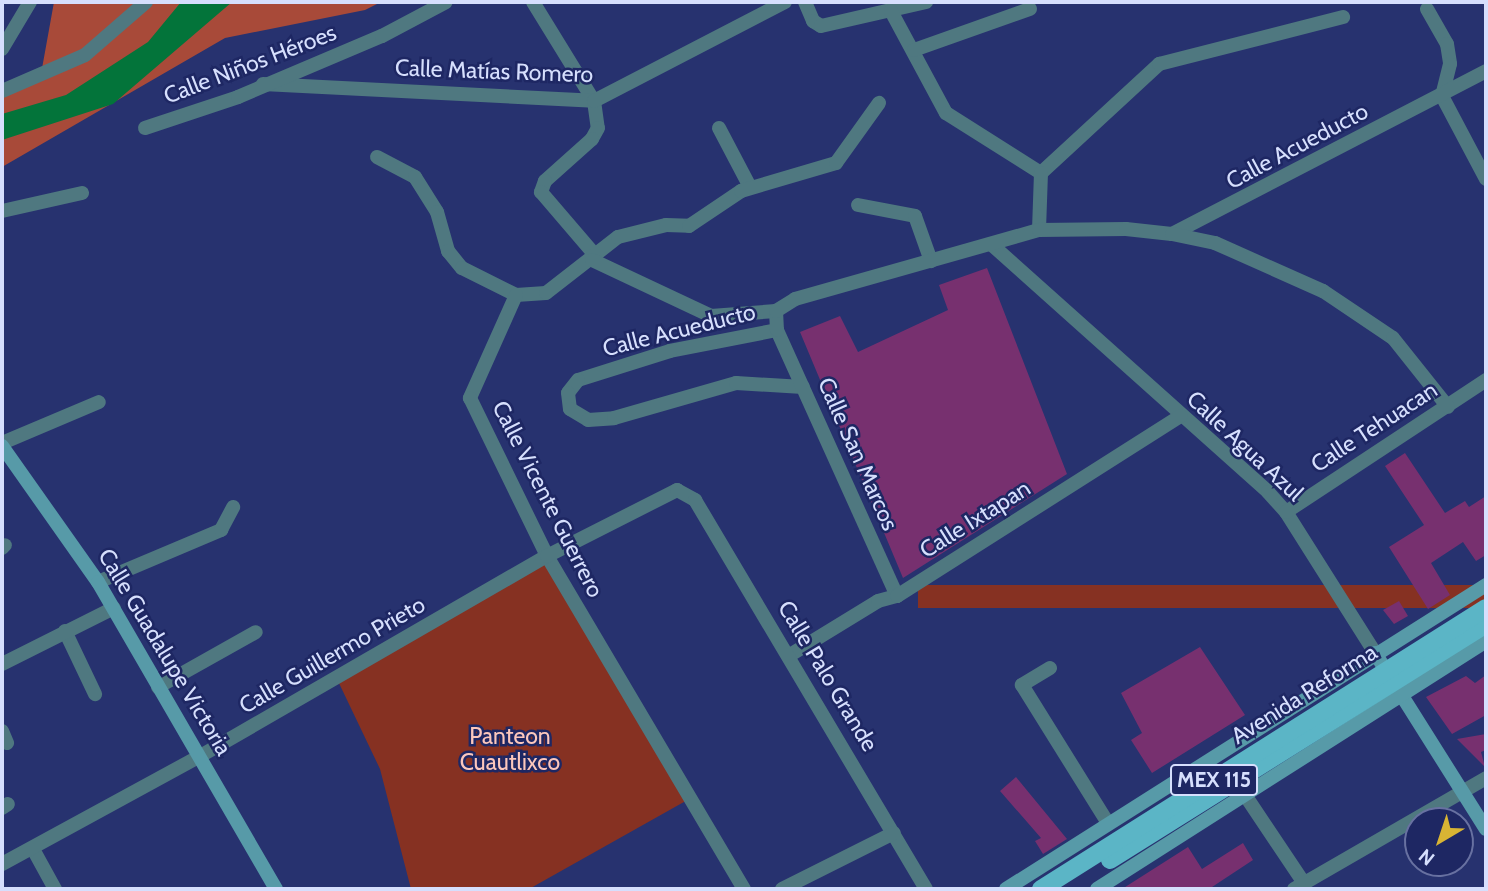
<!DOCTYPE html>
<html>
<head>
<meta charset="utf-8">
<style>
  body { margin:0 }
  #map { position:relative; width:1488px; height:891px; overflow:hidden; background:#27326f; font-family:Cabin,sans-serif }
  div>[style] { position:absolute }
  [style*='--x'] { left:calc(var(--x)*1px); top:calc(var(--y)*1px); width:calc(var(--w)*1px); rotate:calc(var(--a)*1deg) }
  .green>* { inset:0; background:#863122; transform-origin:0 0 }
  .forest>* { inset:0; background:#a84a39 }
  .water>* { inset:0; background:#03743a }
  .building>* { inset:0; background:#77306f }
  .street>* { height:14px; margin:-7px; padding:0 7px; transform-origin:7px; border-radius:7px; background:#4f7880 }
  .secondary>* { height:14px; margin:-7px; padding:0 7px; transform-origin:7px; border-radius:7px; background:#579aa8 }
  .primary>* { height:18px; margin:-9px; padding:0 9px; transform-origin:9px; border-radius:9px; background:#5bb5c6 }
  span { translate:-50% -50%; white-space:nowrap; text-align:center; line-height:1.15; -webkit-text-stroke:5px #1e2763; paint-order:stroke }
  .shield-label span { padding:2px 5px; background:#1e2763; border:2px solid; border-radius:5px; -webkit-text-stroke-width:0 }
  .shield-label { font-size:21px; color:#d6dffd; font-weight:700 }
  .street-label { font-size:23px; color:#d6dffd }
  .park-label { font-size:23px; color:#fcc7bc }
  .frame { position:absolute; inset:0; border:4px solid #d6dffd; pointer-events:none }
  .north { position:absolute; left:1404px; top:807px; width:70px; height:70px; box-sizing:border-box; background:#1e2763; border:2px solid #6871a1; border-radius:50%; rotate:219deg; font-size:19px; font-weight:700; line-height:28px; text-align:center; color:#d6dffd }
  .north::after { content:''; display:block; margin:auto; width:24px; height:32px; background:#d8b434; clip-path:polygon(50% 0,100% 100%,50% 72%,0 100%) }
</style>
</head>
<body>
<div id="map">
  <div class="green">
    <div style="clip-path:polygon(547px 556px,691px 798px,529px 889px,411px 889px,380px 769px,337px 679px)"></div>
    <div style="left:1486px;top:585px;width:23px;height:568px;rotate:90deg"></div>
  </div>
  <div class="forest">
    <div style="clip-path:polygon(54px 2px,381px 2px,365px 10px,225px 38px,2px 167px,2px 89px,41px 74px)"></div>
  </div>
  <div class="water">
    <div style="clip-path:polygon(181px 2px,232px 2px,113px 104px,2px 140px,2px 114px,66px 95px,148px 42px)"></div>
  </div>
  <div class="building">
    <div style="clip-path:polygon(987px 268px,1067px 474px,903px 578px,800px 332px,840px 316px,858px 352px,948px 310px,939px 285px)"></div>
    <div style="clip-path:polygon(1405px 453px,1445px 513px,1465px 501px,1469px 507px,1486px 496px,1486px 555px,1476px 561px,1463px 542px,1431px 563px,1450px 595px,1428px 609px,1389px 547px,1424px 525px,1385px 466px)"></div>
    <div style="clip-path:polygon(1399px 601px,1408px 616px,1394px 624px,1383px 610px)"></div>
    <div style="clip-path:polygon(1200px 647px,1245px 715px,1152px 773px,1131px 740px,1142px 733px,1121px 693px)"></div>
    <div style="clip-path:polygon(1486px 675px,1486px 715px,1452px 734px,1426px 697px,1466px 676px,1475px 683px)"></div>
    <div style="clip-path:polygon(1486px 734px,1486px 750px,1481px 752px,1485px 767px,1457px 739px)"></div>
    <div style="clip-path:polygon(1016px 777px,1067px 839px,1043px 854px,1035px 841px,1041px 838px,1000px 791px)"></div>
    <div style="clip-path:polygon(1243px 843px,1253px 860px,1209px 889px,1122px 889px,1188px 847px,1202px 869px)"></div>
  </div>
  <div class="street">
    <div style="--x:533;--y:2;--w:116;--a:58.4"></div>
    <div style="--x:594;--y:101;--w:27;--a:82"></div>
    <div style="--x:598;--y:128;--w:13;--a:119"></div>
    <div style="--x:592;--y:139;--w:63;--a:138.2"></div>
    <div style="--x:545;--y:181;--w:12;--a:110"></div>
    <div style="--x:541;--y:192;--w:83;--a:49.4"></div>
    <div style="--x:805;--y:2;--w:21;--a:67"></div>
    <div style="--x:813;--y:21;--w:9;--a:32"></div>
    <div style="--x:821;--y:26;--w:108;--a:-12.9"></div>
    <div style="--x:1427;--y:9;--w:40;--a:60.3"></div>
    <div style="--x:1447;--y:44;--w:20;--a:81"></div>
    <div style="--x:1450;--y:64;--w:33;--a:104"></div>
    <div style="--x:891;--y:11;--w:116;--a:61.7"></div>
    <div style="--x:946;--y:113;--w:112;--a:32.3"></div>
    <div style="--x:2;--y:49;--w:55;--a:-59.2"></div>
    <div style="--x:914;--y:50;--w:123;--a:-19.5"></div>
    <div style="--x:263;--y:84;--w:331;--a:2.9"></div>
    <div style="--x:594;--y:101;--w:215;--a:-27.4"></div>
    <div style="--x:2;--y:91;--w:90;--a:-23.4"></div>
    <div style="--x:85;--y:55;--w:81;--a:-41"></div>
    <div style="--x:1442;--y:96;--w:94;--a:62.1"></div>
    <div style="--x:145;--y:128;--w:98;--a:-18.4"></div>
    <div style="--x:238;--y:97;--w:156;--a:-23"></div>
    <div style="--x:382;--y:36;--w:72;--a:-28"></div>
    <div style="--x:719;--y:128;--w:67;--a:62.3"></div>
    <div style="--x:377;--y:157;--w:43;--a:27.8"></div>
    <div style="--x:415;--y:177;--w:41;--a:57.8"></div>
    <div style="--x:437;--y:212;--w:41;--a:74.2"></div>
    <div style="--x:448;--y:251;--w:22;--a:51"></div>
    <div style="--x:462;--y:268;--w:60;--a:26.6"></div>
    <div style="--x:516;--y:295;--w:30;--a:-4"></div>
    <div style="--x:546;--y:293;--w:91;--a:-37.9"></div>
    <div style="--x:618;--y:237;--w:49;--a:-14"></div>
    <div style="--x:666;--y:225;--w:23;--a:2"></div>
    <div style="--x:689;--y:226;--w:63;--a:-33.9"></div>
    <div style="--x:741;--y:191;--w:99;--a:-16.4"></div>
    <div style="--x:836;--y:163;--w:74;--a:-54.4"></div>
    <div style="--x:1041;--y:173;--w:161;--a:-42.7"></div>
    <div style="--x:1159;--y:64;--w:190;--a:-14.3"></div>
    <div style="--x:858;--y:205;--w:58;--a:10.9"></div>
    <div style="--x:915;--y:216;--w:48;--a:70.4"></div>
    <div style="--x:2;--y:211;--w:82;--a:-12.7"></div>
    <div style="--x:1039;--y:230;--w:57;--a:-88"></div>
    <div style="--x:1172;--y:234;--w:354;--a:-27.4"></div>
    <div style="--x:991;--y:244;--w:372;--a:41.8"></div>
    <div style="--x:1268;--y:492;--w:27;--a:48"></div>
    <div style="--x:1286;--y:512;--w:167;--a:57.7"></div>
    <div style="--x:592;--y:260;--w:132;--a:25.2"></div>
    <div style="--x:711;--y:316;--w:65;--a:-4.4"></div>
    <div style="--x:516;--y:295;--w:113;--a:114.1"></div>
    <div style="--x:470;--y:398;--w:176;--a:64"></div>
    <div style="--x:547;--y:556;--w:387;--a:59.4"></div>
    <div style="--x:777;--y:330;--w:109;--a:168.9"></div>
    <div style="--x:670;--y:351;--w:96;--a:162.5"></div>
    <div style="--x:578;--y:380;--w:16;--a:128"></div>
    <div style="--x:568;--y:393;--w:16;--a:83"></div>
    <div style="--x:570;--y:409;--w:21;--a:31"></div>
    <div style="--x:588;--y:420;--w:26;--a:-4"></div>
    <div style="--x:614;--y:418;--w:127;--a:-16"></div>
    <div style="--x:736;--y:383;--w:67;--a:3.4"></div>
    <div style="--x:2;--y:443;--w:105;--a:-22.9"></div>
    <div style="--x:1286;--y:512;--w:240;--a:-33.4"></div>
    <div style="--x:2;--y:548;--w:4;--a:-45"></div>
    <div style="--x:98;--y:582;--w:134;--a:-22.9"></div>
    <div style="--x:221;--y:530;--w:26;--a:-62"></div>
    <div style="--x:897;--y:596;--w:292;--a:-114.3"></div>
    <div style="--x:777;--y:330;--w:19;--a:-93"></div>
    <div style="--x:776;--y:311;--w:22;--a:-32"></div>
    <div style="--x:795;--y:299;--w:254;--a:-15.8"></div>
    <div style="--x:1039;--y:230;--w:87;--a:-0.7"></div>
    <div style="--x:1126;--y:229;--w:46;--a:6.2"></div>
    <div style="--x:1172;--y:234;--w:44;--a:11.8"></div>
    <div style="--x:1215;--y:243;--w:118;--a:24"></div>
    <div style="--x:1323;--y:291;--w:84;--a:33.9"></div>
    <div style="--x:1393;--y:338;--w:88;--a:51.4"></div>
    <div style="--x:65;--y:631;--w:70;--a:64.5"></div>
    <div style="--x:790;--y:655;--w:103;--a:-31.5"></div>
    <div style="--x:878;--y:601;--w:20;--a:-15"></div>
    <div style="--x:897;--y:596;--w:336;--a:-32.4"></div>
    <div style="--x:2;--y:664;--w:125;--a:-26.6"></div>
    <div style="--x:1050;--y:668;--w:33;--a:149"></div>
    <div style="--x:1022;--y:685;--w:163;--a:58.1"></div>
    <div style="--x:158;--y:687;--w:112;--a:-29.3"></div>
    <div style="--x:2;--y:731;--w:13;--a:67"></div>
    <div style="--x:1243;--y:792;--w:110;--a:56.2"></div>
    <div style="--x:2;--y:808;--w:7;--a:-34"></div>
    <div style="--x:33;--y:849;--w:46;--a:61.2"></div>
    <div style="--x:2;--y:864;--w:228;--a:-28.6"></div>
    <div style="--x:202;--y:755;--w:398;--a:-30"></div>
    <div style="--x:547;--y:556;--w:146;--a:-26.9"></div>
    <div style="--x:677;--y:490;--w:21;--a:29"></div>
    <div style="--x:695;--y:500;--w:452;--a:59.3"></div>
    <div style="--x:782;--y:889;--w:125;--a:-26.6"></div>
    <div style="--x:1294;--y:889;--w:222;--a:-30"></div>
  </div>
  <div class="secondary">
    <div style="--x:2;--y:446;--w:166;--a:54.8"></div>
    <div style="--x:98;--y:582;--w:355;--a:59.9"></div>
    <div style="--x:1375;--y:653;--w:208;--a:57.8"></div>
    <div style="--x:1006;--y:889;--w:568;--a:-32.35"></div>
    <div style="--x:1097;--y:889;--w:461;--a:-32.5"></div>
  </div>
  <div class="primary">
    <div style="--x:1110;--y:860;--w:444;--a:-32.1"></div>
    <div style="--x:1041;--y:889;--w:526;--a:-32.27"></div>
  </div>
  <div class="shield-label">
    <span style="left:1214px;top:780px">MEX 115</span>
  </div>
  <div class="street-label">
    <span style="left:250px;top:64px;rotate:-21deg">Calle Niños Héroes</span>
    <span style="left:494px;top:71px;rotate:2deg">Calle Matías Romero</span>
    <span style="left:1297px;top:146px;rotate:-28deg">Calle Acueducto</span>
    <span style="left:679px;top:330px;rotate:-14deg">Calle Acueducto</span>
    <span style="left:1374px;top:427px;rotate:-33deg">Calle Tehuacan</span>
    <span style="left:1245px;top:446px;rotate:43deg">Calle Agua Azul</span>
    <span style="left:858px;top:454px;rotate:66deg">Calle San Marcos</span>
    <span style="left:548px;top:499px;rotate:63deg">Calle Vicente Guerrero</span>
    <span style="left:975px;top:519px;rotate:-32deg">Calle Ixtapan</span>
    <span style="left:165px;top:652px;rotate:59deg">Calle Guadalupe Victoria</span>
    <span style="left:332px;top:655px;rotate:-30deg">Calle Guillermo Prieto</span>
    <span style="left:828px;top:676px;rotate:59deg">Calle Palo Grande</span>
    <span style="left:1304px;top:694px;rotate:-32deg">Avenida Reforma</span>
  </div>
  <div class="park-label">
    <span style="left:510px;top:749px">Panteon<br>Cuautlixco</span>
  </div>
  <div class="frame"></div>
  <div class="north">N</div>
</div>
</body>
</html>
